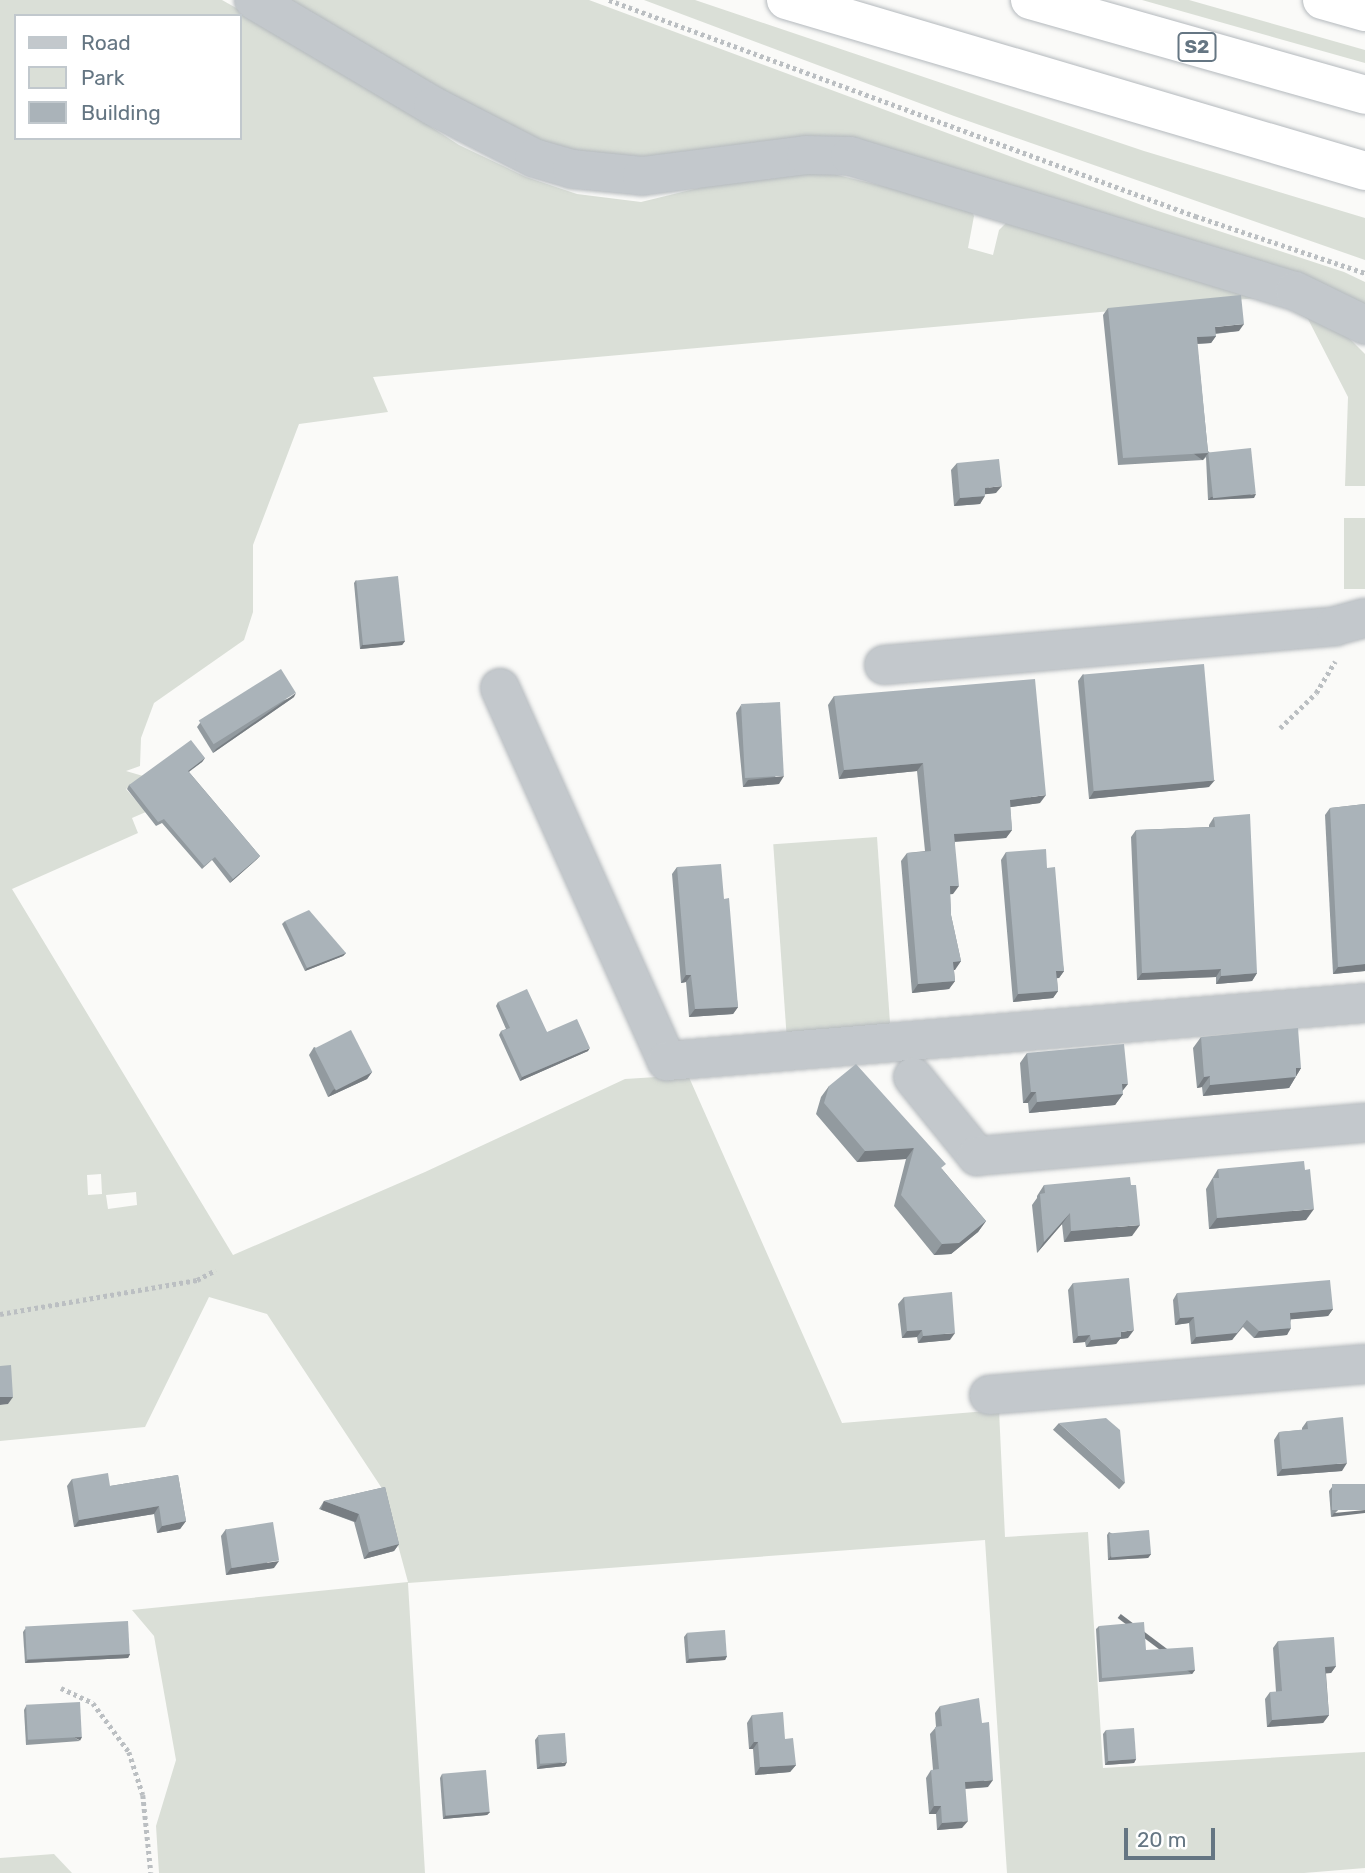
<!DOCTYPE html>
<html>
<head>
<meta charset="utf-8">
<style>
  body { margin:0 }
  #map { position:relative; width:1365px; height:1873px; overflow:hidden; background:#fafaf8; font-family:Rubik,sans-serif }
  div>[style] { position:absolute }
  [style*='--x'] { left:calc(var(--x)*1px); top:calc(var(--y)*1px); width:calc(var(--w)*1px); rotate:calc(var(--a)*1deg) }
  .green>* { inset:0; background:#dadfd7; transform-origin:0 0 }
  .path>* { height:4.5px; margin-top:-2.25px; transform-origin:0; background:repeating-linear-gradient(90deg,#bbbfc2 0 3.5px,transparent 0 7px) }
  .roads { filter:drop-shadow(0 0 2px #b4b9bd) drop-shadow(0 0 2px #b4b9bd) }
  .minor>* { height:38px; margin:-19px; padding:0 19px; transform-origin:19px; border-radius:19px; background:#c3c8cc }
  .highway>* { height:38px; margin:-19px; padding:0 19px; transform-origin:19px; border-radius:19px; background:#fff }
  .wall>* { inset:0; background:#929a9f; transform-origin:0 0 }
  .shaded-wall>* { inset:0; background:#777d82; transform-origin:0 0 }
  .building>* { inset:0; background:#aab3b9; transform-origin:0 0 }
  span { translate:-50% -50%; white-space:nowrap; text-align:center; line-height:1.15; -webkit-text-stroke:7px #fff; paint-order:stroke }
  .shield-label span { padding:2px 5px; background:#fff; border:2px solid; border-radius:5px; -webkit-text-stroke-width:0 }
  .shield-label { font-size:19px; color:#657683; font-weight:700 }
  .legend { position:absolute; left:14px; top:14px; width:228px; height:126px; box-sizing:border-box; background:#fff; border:2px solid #c1c8cd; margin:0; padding:9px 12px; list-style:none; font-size:21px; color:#657683 }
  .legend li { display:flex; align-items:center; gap:14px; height:35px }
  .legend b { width:35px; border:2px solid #c1c8cd }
  .scale { position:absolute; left:1124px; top:1828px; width:91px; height:32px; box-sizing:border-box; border:4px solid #657683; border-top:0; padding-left:9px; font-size:21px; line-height:24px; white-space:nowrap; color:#657683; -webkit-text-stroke:5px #fff; paint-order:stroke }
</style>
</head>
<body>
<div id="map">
  <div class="green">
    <div style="clip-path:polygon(evenodd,0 0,222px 0,331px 62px,459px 145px,526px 177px,577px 194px,641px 202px,719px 183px,821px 171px,970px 207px,974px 216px,968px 248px,993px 255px,999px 230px,1010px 219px,1269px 297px,373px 377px,388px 412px,299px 424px,253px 545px,253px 612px,244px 640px,154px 703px,141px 738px,140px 766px,126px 771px,143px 776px,126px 789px,140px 805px,155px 808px,132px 818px,138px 833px,12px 889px,233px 1255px,425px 1172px,625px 1079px,688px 1075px,842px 1423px,999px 1410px,1005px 1537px,1088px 1532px,1103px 1768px,1365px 1752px,1365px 1868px,1304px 1873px,1007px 1873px,985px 1540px,408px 1583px,425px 1873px,159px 1873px,156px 1826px,176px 1760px,154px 1636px,132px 1610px,408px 1582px,383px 1490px,267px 1314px,209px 1297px,145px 1427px,0 1441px,0 1405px,7px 1404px,0 1373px,0 0,16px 16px,240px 16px,240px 138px,16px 138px,16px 16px,0 0,101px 1174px,102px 1194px,88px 1195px,87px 1175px,101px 1174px,0 0,136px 1192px,137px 1205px,108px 1209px,106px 1195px,136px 1192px)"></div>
    <div style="clip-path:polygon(281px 0,589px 0,1155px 210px,1344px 272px,1365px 282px,1365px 305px,1315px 280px,890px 151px,616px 165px,518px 136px)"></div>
    <div style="clip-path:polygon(644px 0,695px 0,1144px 151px,1365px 218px,1365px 260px,954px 116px)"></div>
    <div style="clip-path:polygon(1142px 0,1189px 0,1249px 17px,1365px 50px,1365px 63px)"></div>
    <div style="clip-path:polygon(1276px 301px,1346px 335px,1365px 354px,1365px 486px,1345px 486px,1348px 397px,1308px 319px)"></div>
    <div style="left:1344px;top:518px;width:21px;height:71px"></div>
    <div style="left:877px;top:837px;width:189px;height:104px;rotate:86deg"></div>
    <div style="clip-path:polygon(54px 1854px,72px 1873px,0 1873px,0 1858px)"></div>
  </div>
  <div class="path">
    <div style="--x:609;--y:0;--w:625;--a:20.23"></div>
    <div style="--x:1195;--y:216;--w:179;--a:18.5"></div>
    <div style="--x:1280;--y:728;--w:50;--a:-44.2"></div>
    <div style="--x:1316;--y:693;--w:37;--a:-59"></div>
    <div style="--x:0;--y:1314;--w:200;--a:-9.8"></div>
    <div style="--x:197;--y:1280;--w:21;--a:-28"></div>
    <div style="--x:61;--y:1688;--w:35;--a:25"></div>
    <div style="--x:93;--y:1703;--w:61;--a:53.7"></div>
    <div style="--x:129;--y:1752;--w:45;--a:72"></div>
    <div style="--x:143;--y:1795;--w:78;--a:84.1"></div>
  </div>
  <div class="roads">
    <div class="minor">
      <div style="--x:254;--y:0;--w:208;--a:30.6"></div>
      <div style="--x:433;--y:106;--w:114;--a:27.2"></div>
      <div style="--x:534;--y:158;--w:40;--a:16"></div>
      <div style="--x:572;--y:169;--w:70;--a:5.7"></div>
      <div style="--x:642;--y:176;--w:165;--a:-7.3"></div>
      <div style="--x:806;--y:155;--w:44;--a:1.3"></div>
      <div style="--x:850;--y:156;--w:465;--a:16.9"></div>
      <div style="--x:1295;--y:291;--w:78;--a:25.9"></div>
      <div style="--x:884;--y:665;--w:453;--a:-4.9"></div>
      <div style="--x:1335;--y:626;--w:31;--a:-15"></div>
      <div style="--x:500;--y:688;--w:409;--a:65.9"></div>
      <div style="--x:667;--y:1061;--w:700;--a:-4.75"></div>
      <div style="--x:913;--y:1077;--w:102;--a:51"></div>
      <div style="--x:977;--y:1156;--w:389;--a:-4.9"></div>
      <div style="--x:989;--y:1395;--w:377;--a:-4.7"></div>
    </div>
    <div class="highway">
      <div style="--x:786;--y:0;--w:604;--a:16.45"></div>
      <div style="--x:1030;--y:0;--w:348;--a:15.8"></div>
      <div style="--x:1322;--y:0;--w:45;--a:15.6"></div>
    </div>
  </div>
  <div class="wall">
    <div style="clip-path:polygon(1108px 308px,1239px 331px,1215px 334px,1216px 336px,1211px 343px,1197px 344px,1208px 451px,1254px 498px,1208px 500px,1206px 457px,1203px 460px,1118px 465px,1103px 315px)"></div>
    <div style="clip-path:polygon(957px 463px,996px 493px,985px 494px,980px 504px,954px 506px,951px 470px)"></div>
    <div style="clip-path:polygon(356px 580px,405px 641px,402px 645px,360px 649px,354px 583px)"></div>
    <div style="clip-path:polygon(1083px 674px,1209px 787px,1089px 799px,1078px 681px)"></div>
    <div style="clip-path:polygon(834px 696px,1040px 803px,1010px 807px,1012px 830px,1006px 838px,955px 842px,953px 894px,950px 894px,951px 915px,961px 961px,954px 970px,955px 981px,949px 989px,912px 993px,901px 861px,907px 853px,925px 851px,917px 771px,839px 779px,828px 705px)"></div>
    <div style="clip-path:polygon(294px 697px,213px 753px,197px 727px,200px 723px)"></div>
    <div style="clip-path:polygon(741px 705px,779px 784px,743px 787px,736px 713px)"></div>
    <div style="clip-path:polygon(205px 758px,202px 762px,189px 772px,260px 856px,257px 859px,230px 883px,212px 860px,202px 869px,162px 823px,156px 826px,127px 789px,129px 785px)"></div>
    <div style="clip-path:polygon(1365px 804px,1365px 971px,1333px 974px,1325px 815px,1330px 808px)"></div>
    <div style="clip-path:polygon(1214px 817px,1257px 973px,1252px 981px,1216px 984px,1216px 977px,1137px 980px,1131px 837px,1136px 830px,1209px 827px,1209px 825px)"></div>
    <div style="clip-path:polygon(1006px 852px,1047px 868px,1064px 971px,1059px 978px,1057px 978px,1058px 991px,1053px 998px,1013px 1002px,1001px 860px)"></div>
    <div style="clip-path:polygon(677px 867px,724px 899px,738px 1007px,733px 1014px,689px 1017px,686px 982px,681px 983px,672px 874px)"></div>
    <div style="clip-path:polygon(285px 921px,346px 953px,343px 956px,305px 971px,282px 924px)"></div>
    <div style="clip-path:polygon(498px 1002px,547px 1032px,588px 1051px,520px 1081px,499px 1035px,501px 1031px,506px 1029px,496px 1006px)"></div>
    <div style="clip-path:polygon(1201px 1037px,1301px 1068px,1289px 1088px,1203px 1096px,1202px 1087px,1197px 1088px,1193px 1048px)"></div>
    <div style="clip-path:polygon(314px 1047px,372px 1072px,367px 1079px,328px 1097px,309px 1055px)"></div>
    <div style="clip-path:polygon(1027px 1053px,1123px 1094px,1115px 1105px,1029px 1113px,1028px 1103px,1023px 1103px,1020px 1063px)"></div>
    <div style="clip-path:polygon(829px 1086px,942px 1169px,986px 1221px,978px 1232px,951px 1254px,934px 1255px,894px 1206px,906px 1159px,857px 1162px,816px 1114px,821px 1097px)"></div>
    <div style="clip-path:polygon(1218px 1169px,1306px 1220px,1209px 1229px,1206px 1189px)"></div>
    <div style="clip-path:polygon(1044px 1185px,1132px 1236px,1064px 1242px,1062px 1224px,1037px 1253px,1032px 1205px,1037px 1198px,1037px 1196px)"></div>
    <div style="clip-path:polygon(1073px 1283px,1128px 1338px,1120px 1339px,1116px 1344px,1086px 1347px,1085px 1342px,1073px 1343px,1068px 1290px)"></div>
    <div style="clip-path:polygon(1177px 1293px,1333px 1309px,1328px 1316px,1291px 1319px,1287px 1335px,1254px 1338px,1243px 1327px,1232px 1340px,1191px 1344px,1189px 1323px,1175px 1325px,1173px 1300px)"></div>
    <div style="clip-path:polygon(904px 1297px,950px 1340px,918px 1343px,917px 1337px,902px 1338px,898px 1304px)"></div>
    <div style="clip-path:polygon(1307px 1421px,1342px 1471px,1277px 1476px,1274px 1440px,1279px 1432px,1302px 1430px,1302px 1428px)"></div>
    <div style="left:1059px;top:1423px;width:89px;height:9px;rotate:42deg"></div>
    <div style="clip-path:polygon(178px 1475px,186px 1521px,180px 1529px,157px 1533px,154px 1514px,74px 1527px,67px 1486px,72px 1479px,110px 1486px)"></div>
    <div style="clip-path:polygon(1365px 1484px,1331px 1517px,1329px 1491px,1332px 1487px)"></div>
    <div style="clip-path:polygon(385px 1487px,399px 1544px,394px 1551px,364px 1559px,354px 1522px,319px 1509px,324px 1501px)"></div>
    <div style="clip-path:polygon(226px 1529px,274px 1568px,226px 1575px,221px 1536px)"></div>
    <div style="clip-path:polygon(1109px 1532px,1151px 1554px,1148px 1558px,1108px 1560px,1107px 1535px)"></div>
    <div style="clip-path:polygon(1099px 1626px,1146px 1650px,1195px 1670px,1192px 1674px,1099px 1682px,1096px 1629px)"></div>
    <div style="clip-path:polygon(25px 1629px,130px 1654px,128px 1658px,25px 1663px,23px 1632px)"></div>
    <div style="clip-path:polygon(687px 1633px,727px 1656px,725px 1660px,686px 1663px,684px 1637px)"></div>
    <div style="clip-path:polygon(1278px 1641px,1336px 1666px,1331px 1673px,1326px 1673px,1329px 1715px,1323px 1723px,1267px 1727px,1265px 1699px,1270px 1692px,1276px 1692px,1273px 1648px)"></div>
    <div style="clip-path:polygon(26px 1706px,80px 1741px,26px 1745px,24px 1710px)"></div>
    <div style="clip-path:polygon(940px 1706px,988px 1787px,965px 1789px,962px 1828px,937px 1830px,936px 1814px,929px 1814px,926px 1778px,931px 1770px,933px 1770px,930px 1734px,936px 1727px,935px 1713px)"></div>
    <div style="clip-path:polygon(752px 1715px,785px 1739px,796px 1765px,790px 1772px,755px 1775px,753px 1749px,749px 1749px,747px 1723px)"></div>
    <div style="clip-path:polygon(1106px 1730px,1136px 1759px,1134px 1763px,1105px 1765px,1103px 1734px)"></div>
    <div style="clip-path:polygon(538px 1736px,565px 1766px,537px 1769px,535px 1740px)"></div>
    <div style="clip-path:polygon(442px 1774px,490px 1812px,487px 1815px,443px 1819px,440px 1778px)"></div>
  </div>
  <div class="shaded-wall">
    <div style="clip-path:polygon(1244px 324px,1239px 331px,1210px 334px,1215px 327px)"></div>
    <div style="clip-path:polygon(1216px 336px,1211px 343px,1192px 344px,1197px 337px)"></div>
    <div style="left:1208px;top:453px;width:9px;height:85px;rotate:126deg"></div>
    <div style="clip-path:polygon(1002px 486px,996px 493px,979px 495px,985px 488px)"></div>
    <div style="clip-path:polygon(1256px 494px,1254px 498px,1208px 500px,1211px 497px)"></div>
    <div style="clip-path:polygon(985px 496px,980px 504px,954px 506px,960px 498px)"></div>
    <div style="clip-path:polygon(405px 641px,402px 645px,360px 649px,362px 645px)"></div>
    <div style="clip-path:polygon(296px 693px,294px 697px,213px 753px,216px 749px)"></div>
    <div style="clip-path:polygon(205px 758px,202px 762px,185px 774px,188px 771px)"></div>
    <div style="clip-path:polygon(923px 763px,917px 771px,839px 779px,844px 770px)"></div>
    <div style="clip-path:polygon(784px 776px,779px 784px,743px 787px,748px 780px)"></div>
    <div style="clip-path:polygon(1215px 780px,1209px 787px,1089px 799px,1094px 791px)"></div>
    <div style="clip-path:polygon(1046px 795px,1040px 803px,1004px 808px,1010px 800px)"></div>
    <div style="clip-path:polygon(1012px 830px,1006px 838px,948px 842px,954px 834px)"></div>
    <div style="clip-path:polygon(260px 856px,257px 859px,230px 883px,233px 879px)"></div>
    <div style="clip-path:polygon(950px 886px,959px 886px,953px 894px,944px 895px)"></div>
    <div style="clip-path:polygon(346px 953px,343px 956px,305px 971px,307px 968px)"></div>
    <div style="clip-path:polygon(961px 961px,955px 970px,947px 970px,953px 962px)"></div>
    <div style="clip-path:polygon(1365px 964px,1365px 971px,1333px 974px,1338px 967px)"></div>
    <div style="clip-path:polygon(1221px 969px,1216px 977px,1137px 980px,1142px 973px)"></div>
    <div style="clip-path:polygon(1056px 971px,1064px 971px,1059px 978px,1051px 979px)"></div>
    <div style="clip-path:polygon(1257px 973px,1252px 981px,1216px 984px,1221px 976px)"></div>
    <div style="clip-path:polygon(686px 975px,691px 975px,686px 982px,681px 983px)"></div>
    <div style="clip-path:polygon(955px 981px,949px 989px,912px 993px,918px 984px)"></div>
    <div style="clip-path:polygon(1058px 991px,1053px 998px,1013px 1002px,1018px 994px)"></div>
    <div style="clip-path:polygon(738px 1007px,733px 1014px,689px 1017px,695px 1009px)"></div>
    <div style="clip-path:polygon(590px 1048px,588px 1051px,520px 1081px,522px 1077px)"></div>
    <div style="clip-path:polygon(1296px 1068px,1301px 1068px,1289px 1088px,1203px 1096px,1210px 1085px)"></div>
    <div style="clip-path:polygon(372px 1072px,367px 1079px,328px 1097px,333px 1090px)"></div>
    <div style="clip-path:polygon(1210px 1076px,1202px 1087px,1197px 1088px,1204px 1077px)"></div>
    <div style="clip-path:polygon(1122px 1084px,1128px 1084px,1120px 1094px,1123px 1094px,1115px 1105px,1029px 1113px,1037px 1102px)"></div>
    <div style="clip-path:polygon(1031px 1092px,1036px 1092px,1028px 1103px,1023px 1103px)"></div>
    <div style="clip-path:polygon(914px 1148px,906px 1159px,857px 1162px,865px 1151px)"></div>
    <div style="clip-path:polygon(1314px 1209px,1306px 1220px,1209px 1229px,1217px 1218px)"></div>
    <div style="clip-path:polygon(1070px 1213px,1062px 1224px,1037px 1253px,1044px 1242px)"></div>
    <div style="clip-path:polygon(986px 1221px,978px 1232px,951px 1254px,934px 1255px,942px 1244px)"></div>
    <div style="clip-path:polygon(1140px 1225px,1132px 1236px,1064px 1242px,1071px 1231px)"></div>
    <div style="clip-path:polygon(1333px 1309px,1328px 1316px,1285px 1320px,1290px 1313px)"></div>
    <div style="clip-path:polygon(1194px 1317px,1189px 1323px,1175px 1325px,1180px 1318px)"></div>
    <div style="clip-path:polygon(1247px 1320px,1232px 1340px,1191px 1344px,1196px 1337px)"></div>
    <div style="clip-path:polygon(1291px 1328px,1287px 1335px,1254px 1338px,1259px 1331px)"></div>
    <div style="clip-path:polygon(922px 1330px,917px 1337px,902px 1338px,907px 1331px)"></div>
    <div style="clip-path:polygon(1134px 1330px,1128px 1338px,1120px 1339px,1116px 1344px,1086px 1347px,1091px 1340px,1121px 1332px)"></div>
    <div style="clip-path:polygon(955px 1333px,950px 1340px,918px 1343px,923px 1336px)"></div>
    <div style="clip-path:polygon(1090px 1335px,1085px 1342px,1073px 1343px,1078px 1336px)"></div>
    <div style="clip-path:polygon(0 1397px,13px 1397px,8px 1404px,0 1405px)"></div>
    <div style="clip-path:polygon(1347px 1463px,1342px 1471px,1277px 1476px,1282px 1469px)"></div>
    <div style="left:324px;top:1501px;width:37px;height:9px;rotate:20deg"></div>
    <div style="clip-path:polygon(159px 1506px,154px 1514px,74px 1527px,79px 1520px)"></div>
    <div style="clip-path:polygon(1365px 1510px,1365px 1513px,1331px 1517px,1334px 1513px)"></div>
    <div style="clip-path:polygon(186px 1521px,180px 1529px,157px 1533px,162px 1526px)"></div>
    <div style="clip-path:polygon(399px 1544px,394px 1551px,364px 1559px,369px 1552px)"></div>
    <div style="clip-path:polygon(1151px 1554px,1148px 1558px,1108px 1560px,1111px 1556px)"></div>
    <div style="clip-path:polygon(279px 1561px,274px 1568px,226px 1575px,231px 1568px)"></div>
    <div style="clip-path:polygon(130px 1654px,128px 1658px,25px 1663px,28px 1660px)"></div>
    <div style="clip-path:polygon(727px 1656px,725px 1660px,686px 1663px,689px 1659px)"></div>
    <div style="clip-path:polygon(1336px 1666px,1331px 1673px,1320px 1674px,1325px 1667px)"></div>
    <div style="left:1195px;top:1670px;width:5px;height:93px;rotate:127deg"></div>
    <div style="clip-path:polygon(1329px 1715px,1323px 1723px,1267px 1727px,1272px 1720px)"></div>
    <div style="left:82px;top:1737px;width:4px;height:53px;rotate:117deg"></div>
    <div style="clip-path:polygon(754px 1742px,758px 1742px,753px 1749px,749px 1749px)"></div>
    <div style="clip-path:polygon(1136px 1759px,1134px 1763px,1105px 1765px,1108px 1761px)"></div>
    <div style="clip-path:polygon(567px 1762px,565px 1766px,537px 1769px,540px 1766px)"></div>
    <div style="clip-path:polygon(796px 1765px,790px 1772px,755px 1775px,760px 1767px)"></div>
    <div style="clip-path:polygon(993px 1780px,988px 1787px,959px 1789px,965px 1782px)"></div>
    <div style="clip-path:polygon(934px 1806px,941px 1806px,936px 1814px,929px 1814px)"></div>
    <div style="clip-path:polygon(490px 1812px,487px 1815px,443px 1819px,446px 1815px)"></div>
    <div style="clip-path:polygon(968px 1821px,962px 1828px,937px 1830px,942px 1823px)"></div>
  </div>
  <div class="building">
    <div style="clip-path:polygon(1241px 295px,1244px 324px,1215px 327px,1216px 336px,1197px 337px,1208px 453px,1123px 458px,1108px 308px)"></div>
    <div style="left:1251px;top:448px;width:46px;height:43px;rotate:84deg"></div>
    <div style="clip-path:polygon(999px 459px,1002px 486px,985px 488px,985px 496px,960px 498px,957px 463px)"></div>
    <div style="left:398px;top:576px;width:65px;height:42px;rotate:84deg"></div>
    <div style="left:1204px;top:664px;width:117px;height:121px;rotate:85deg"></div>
    <div style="left:281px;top:669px;width:28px;height:97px;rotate:58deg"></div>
    <div style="clip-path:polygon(1035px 679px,1046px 795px,1010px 800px,1012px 830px,954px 834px,959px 886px,950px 886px,951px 915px,961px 961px,953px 962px,955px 981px,918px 984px,907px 853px,931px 851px,923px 763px,844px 770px,834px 696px)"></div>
    <div style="left:780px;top:702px;width:74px;height:39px;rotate:87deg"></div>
    <div style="clip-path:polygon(191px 740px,205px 758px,188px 771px,260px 856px,233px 879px,215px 857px,204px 866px,164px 819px,158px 822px,129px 785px)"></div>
    <div style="clip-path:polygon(1365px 804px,1365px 964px,1338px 967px,1330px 808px)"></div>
    <div style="clip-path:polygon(1250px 814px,1257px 973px,1221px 976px,1221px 969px,1142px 973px,1136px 830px,1215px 827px,1214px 817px)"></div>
    <div style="clip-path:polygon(1046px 849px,1047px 868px,1055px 867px,1064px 971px,1056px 971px,1058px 991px,1018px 994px,1006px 852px)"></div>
    <div style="clip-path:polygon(721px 864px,724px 899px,729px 898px,738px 1007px,695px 1009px,691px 975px,686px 975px,677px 867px)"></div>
    <div style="clip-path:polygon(309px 910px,346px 953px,307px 968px,285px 921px)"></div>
    <div style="clip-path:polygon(527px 989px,547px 1032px,577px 1019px,590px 1048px,522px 1077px,501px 1031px,510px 1028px,498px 1002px)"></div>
    <div style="clip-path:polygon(1298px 1028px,1301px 1068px,1296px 1068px,1296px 1077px,1210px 1085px,1210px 1076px,1204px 1077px,1201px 1037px)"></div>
    <div style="left:351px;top:1030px;width:47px;height:41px;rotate:63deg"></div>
    <div style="clip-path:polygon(1124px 1044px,1128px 1084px,1122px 1084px,1123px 1094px,1037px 1102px,1036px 1092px,1031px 1092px,1027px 1053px)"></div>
    <div style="clip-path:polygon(856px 1064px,946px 1164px,941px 1168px,986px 1221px,959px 1243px,942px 1244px,901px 1195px,914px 1148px,865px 1151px,824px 1103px,829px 1086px)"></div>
    <div style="clip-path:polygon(1304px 1161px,1305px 1170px,1310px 1169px,1314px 1209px,1217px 1218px,1213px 1178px,1219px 1178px,1218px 1169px)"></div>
    <div style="clip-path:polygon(1130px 1177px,1131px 1185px,1136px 1185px,1140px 1225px,1071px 1231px,1070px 1213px,1044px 1242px,1040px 1194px,1045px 1193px,1044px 1185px)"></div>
    <div style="clip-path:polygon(1129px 1278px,1134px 1330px,1121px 1332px,1121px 1337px,1091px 1340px,1090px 1335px,1078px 1336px,1073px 1283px)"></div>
    <div style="clip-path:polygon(1330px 1280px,1333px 1309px,1290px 1313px,1291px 1328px,1259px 1331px,1247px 1320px,1237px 1333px,1196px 1337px,1194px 1317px,1180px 1318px,1177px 1293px)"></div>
    <div style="clip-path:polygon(952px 1292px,955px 1333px,923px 1336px,922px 1330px,907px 1331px,904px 1297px)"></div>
    <div style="clip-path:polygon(11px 1365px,13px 1397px,0 1397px,0 1366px)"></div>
    <div style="clip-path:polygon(1343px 1417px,1347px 1463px,1282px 1469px,1279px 1432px,1308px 1429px,1307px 1421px)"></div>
    <div style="clip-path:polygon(1106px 1418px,1120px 1430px,1125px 1483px,1059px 1423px)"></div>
    <div style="clip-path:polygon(108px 1473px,110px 1486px,178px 1475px,186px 1521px,162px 1526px,159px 1506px,79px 1520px,72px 1479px)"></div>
    <div style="left:1365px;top:1484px;width:26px;height:33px;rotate:90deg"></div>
    <div style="clip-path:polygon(385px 1487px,399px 1544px,369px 1552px,359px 1514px,324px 1501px)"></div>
    <div style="left:273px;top:1522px;width:39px;height:48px;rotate:81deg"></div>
    <div style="left:1149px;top:1530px;width:24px;height:40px;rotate:85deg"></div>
    <div style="left:128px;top:1621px;width:33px;height:103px;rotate:87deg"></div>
    <div style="clip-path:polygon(1144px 1622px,1146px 1650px,1193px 1647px,1195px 1670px,1102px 1678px,1099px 1626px)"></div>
    <div style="left:725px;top:1630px;width:26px;height:38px;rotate:86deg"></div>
    <div style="clip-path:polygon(1334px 1637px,1336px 1666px,1325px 1667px,1329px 1715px,1272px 1720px,1270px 1692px,1282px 1691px,1278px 1641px)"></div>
    <div style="clip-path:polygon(979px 1698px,982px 1723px,989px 1722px,993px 1780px,965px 1782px,968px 1821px,942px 1823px,941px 1806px,934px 1806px,931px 1770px,939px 1769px,935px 1727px,942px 1726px,940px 1706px)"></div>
    <div style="left:80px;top:1702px;width:35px;height:54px;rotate:87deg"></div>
    <div style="clip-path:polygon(783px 1712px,785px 1739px,793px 1738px,796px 1765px,760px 1767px,758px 1742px,754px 1742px,752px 1715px)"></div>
    <div style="left:1134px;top:1728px;width:31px;height:28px;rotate:86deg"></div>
    <div style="left:565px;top:1733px;width:29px;height:27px;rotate:86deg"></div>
    <div style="left:486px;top:1770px;width:42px;height:44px;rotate:85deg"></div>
  </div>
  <div class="shield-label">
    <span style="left:1197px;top:47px">S2</span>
  </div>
  <ul class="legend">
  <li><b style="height:9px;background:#c3c8cc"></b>Road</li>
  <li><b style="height:19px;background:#dadfd7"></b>Park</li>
  <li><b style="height:19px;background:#aab3b9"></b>Building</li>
  </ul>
  <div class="scale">20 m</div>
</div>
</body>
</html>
